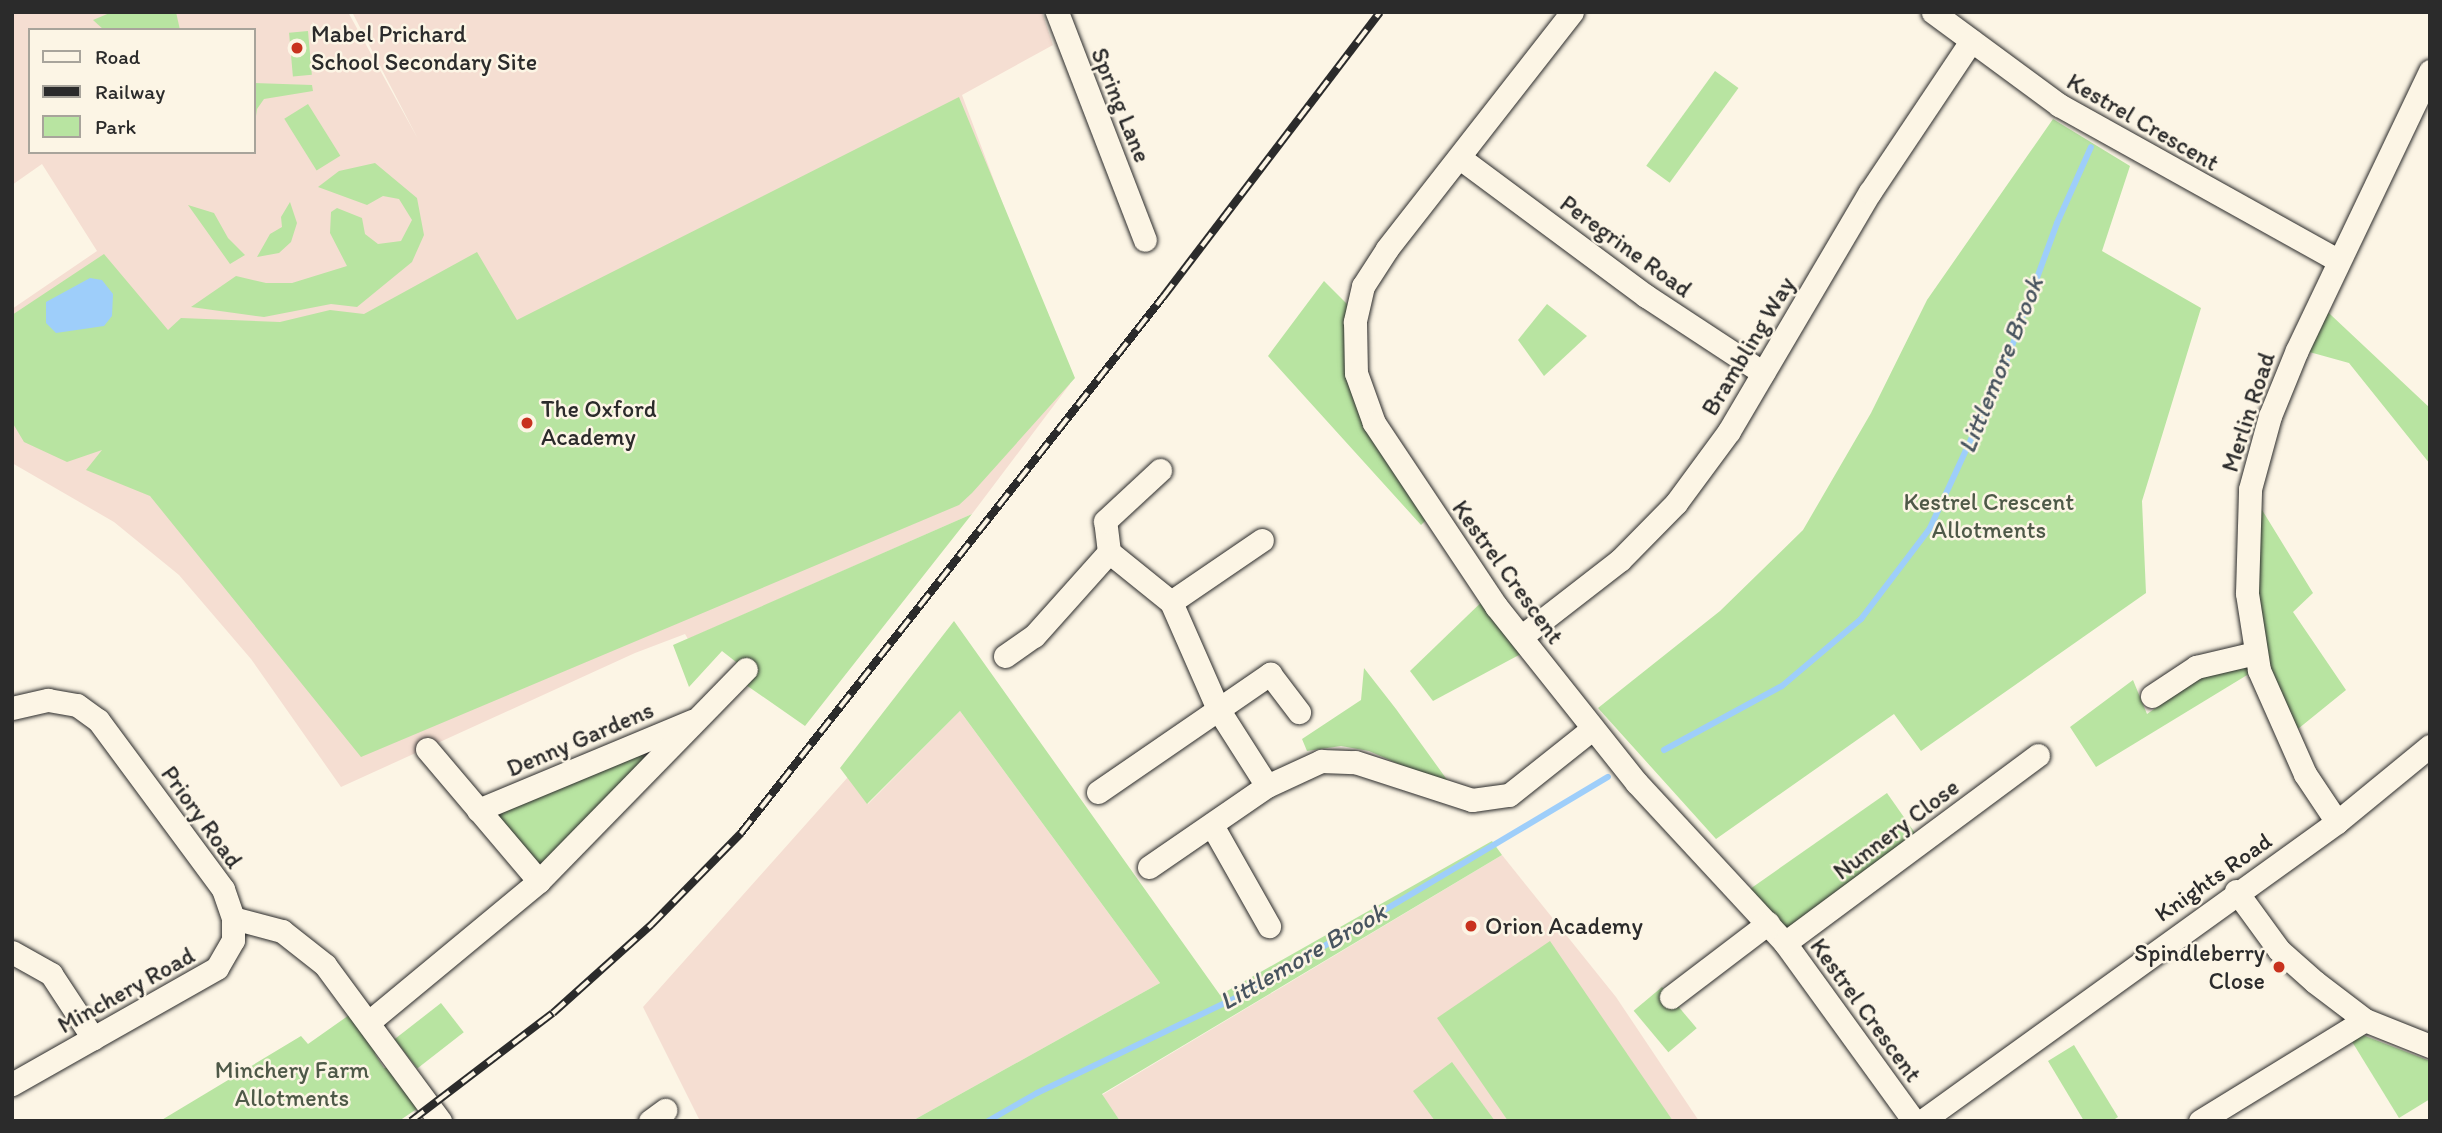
<!DOCTYPE html>
<html>
<head>
<meta charset="utf-8">
<style>
  body { margin:0 }
  #map { position:relative; width:2442px; height:1133px; overflow:hidden; background:#fcf5e5; font-family:Itim,sans-serif }
  div>[style] { position:absolute }
  [style*='--x'] { left:calc(var(--x)*1px); top:calc(var(--y)*1px); width:calc(var(--w)*1px); rotate:calc(var(--a)*1deg) }
  .built>* { inset:0; background:#f5ded2 }
  .green>* { inset:0; background:#b8e4a1; transform-origin:0 0 }
  .water>* { inset:0; background:#9ecefa }
  .stream>* { height:6px; margin:-3px; padding:0 3px; transform-origin:3px; border-radius:3px; background:#9ecefa }
  .roads { filter:drop-shadow(0 0 2px #2b2b2b) drop-shadow(0 0 2px #2b2b2b) }
  .street>* { height:23px; margin:-11.5px; padding:0 11.5px; transform-origin:11.5px; border-radius:11.5px; background:#fcf5e5 }
  .rail>* { height:8px; margin-top:-4px; transform-origin:0; background:repeating-linear-gradient(90deg,#fcf5e5 0 16px,#2b2b2b 0 32px); box-sizing:border-box; border-block:2px solid #2b2b2b }
  .dots>* { width:19px; height:19px; translate:-50% -50%; box-sizing:border-box; border:4px solid #fcf5e5; border-radius:50% }
  span { translate:-50% -50%; white-space:nowrap; text-align:center; line-height:1.15; -webkit-text-stroke:5px #fcf5e5; paint-order:stroke }
  .poi-label { font-size:24px; color:#2b2b2b }
  .left { translate:0 -50%; text-align:left }
  .right { translate:-100% -50%; text-align:right }
  .street-label { font-size:24px; color:#2b2b2b }
  .park-label { font-size:24px; color:#4e5948 }
  .water-label { font-size:26px; color:#48545f; font-style:italic }
  .frame { position:absolute; inset:0; border:14px solid #2b2b2b; pointer-events:none }
  .legend { position:absolute; left:28px; top:28px; width:228px; height:126px; box-sizing:border-box; background:#fcf5e5; border:2px solid #a8a49b; margin:0; padding:9px 12px; list-style:none; font-size:21px; color:#2b2b2b }
  .legend li { display:flex; align-items:center; gap:14px; height:35px }
  .legend b { width:35px; border:2px solid #a8a49b }
</style>
</head>
<body>
<div id="map">
  <div class="built">
    <div style="clip-path:polygon(evenodd,12px 12px,348px 12px,418px 139px,352px 12px,1042px 12px,1053px 45px,962px 95px,1070px 384px,972px 514px,688px 639px,685px 634px,635px 653px,341px 787px,251px 659px,179px 575px,114px 522px,12px 463px,12px 309px,97px 251px,42px 164px,12px 185px,12px 12px,30px 30px,254px 30px,254px 152px,30px 152px,30px 30px)"></div>
    <div style="clip-path:polygon(960px 711px,1160px 983px,912px 1121px,700px 1121px,643px 1007px,848px 777px,868px 804px)"></div>
    <div style="clip-path:polygon(1502px 855px,1616px 997px,1699px 1121px,1120px 1121px,1102px 1095px)"></div>
  </div>
  <div class="green">
    <div style="clip-path:polygon(112px 12px,176px 12px,180px 30px,104px 30px,93px 20px)"></div>
    <div style="left:308px;top:31px;width:44px;height:19px;rotate:85deg"></div>
    <div style="left:1715px;top:71px;width:29px;height:117px;rotate:36deg"></div>
    <div style="clip-path:polygon(254px 83px,312px 85px,313px 91px,264px 99px,257px 109px,254px 130px)"></div>
    <div style="clip-path:polygon(959px 97px,1075px 378px,972px 493px,959px 505px,361px 757px,150px 496px,86px 470px,102px 450px,67px 462px,24px 442px,12px 422px,12px 315px,104px 254px,168px 330px,181px 318px,280px 322px,330px 310px,364px 314px,477px 252px,517px 320px)"></div>
    <div style="left:308px;top:104px;width:61px;height:28px;rotate:58deg"></div>
    <div style="clip-path:polygon(2053px 119px,2130px 166px,2102px 251px,2201px 308px,2142px 501px,2146px 593px,1921px 751px,1894px 714px,1716px 839px,1598px 708px,1720px 611px,1803px 530px,1871px 413px,1927px 300px)"></div>
    <div style="clip-path:polygon(375px 163px,417px 198px,424px 235px,412px 262px,357px 307px,331px 304px,264px 317px,191px 307px,236px 276px,266px 283px,292px 283px,347px 266px,330px 233px,331px 212px,337px 208px,362px 218px,365px 234px,378px 244px,401px 241px,412px 220px,399px 199px,383px 196px,367px 205px,318px 187px,339px 171px)"></div>
    <div style="clip-path:polygon(290px 202px,297px 223px,291px 242px,279px 253px,257px 257px,270px 234px,282px 227px,281px 217px)"></div>
    <div style="clip-path:polygon(188px 205px,214px 213px,228px 238px,245px 255px,230px 264px)"></div>
    <div style="clip-path:polygon(1324px 281px,1353px 310px,1354px 373px,1434px 512px,1421px 525px,1268px 356px)"></div>
    <div style="clip-path:polygon(2315px 300px,2430px 408px,2430px 464px,2349px 363px,2295px 348px)"></div>
    <div style="clip-path:polygon(1547px 304px,1587px 336px,1544px 376px,1518px 340px)"></div>
    <div style="clip-path:polygon(2251px 492px,2313px 593px,2293px 612px,2346px 690px,2288px 737px,2260px 670px)"></div>
    <div style="clip-path:polygon(972px 514px,805px 726px,746px 685px,754px 676px,722px 651px,689px 687px,673px 645px)"></div>
    <div style="clip-path:polygon(1492px 592px,1534px 647px,1433px 701px,1410px 671px)"></div>
    <div style="clip-path:polygon(954px 621px,1220px 995px,1492px 841px,1502px 855px,1102px 1094px,1120px 1121px,912px 1121px,1160px 983px,960px 711px,867px 804px,840px 768px)"></div>
    <div style="clip-path:polygon(2252px 641px,2257px 669px,2096px 767px,2070px 727px,2133px 680px,2147px 714px)"></div>
    <div style="clip-path:polygon(1364px 668px,1396px 709px,1453px 788px,1369px 751px,1341px 746px,1307px 751px,1302px 739px,1361px 700px)"></div>
    <div style="clip-path:polygon(638px 750px,647px 759px,542px 864px,533px 863px,493px 813px)"></div>
    <div style="left:1887px;top:793px;width:55px;height:169px;rotate:55deg"></div>
    <div style="clip-path:polygon(1550px 941px,1673px 1121px,1508px 1121px,1437px 1018px)"></div>
    <div style="left:1662px;top:987px;width:54px;height:37px;rotate:50deg"></div>
    <div style="left:441px;top:1003px;width:37px;height:59px;rotate:52deg"></div>
    <div style="clip-path:polygon(352px 1013px,378px 1048px,375px 1054px,384px 1068px,392px 1067px,418px 1108px,399px 1121px,160px 1121px,301px 1036px,308px 1044px)"></div>
    <div style="clip-path:polygon(2360px 1034px,2430px 1061px,2430px 1099px,2399px 1118px,2351px 1040px)"></div>
    <div style="clip-path:polygon(2074px 1045px,2118px 1117px,2112px 1121px,2084px 1121px,2048px 1061px)"></div>
    <div style="clip-path:polygon(1452px 1062px,1495px 1121px,1435px 1121px,1413px 1091px)"></div>
  </div>
  <div class="water">
    <div style="clip-path:polygon(90px 278px,102px 280px,113px 294px,112px 316px,104px 326px,56px 333px,46px 323px,46px 302px)"></div>
  </div>
  <div class="stream">
    <div style="--x:1664;--y:750;--w:134;--a:-28.5"></div>
    <div style="--x:1782;--y:686;--w:104;--a:-40.3"></div>
    <div style="--x:1861;--y:619;--w:114;--a:-52.8"></div>
    <div style="--x:1930;--y:528;--w:176;--a:-65.2"></div>
    <div style="--x:2004;--y:368;--w:154;--a:-69.9"></div>
    <div style="--x:2057;--y:223;--w:83;--a:-65.9"></div>
    <div style="--x:988;--y:1121;--w:56;--a:-29.7"></div>
    <div style="--x:1037;--y:1093;--w:227;--a:-25.6"></div>
    <div style="--x:1242;--y:995;--w:426;--a:-30.8"></div>
  </div>
  <div class="roads">
    <div class="street">
      <div style="--x:1057;--y:12;--w:244;--a:68.9"></div>
      <div style="--x:1572;--y:12;--w:301;--a:128"></div>
      <div style="--x:1387;--y:249;--w:44;--a:123"></div>
      <div style="--x:1363;--y:286;--w:37;--a:103"></div>
      <div style="--x:1355;--y:322;--w:51;--a:88.9"></div>
      <div style="--x:1356;--y:373;--w:53;--a:70.2"></div>
      <div style="--x:1374;--y:423;--w:220;--a:56.3"></div>
      <div style="--x:1496;--y:606;--w:226;--a:51.5"></div>
      <div style="--x:1637;--y:783;--w:218;--a:47.2"></div>
      <div style="--x:1785;--y:943;--w:220;--a:54.1"></div>
      <div style="--x:1933;--y:12;--w:157;--a:36.4"></div>
      <div style="--x:2059;--y:105;--w:319;--a:29.1"></div>
      <div style="--x:1460;--y:158;--w:232;--a:36.6"></div>
      <div style="--x:1646;--y:296;--w:140;--a:33.3"></div>
      <div style="--x:1109;--y:552;--w:80;--a:38.9"></div>
      <div style="--x:1171;--y:602;--w:117;--a:66.3"></div>
      <div style="--x:1218;--y:709;--w:91;--a:57.5"></div>
      <div style="--x:1171;--y:602;--w:110;--a:-34.3"></div>
      <div style="--x:1522;--y:636;--w:124;--a:-37.8"></div>
      <div style="--x:1620;--y:560;--w:80;--a:-45.5"></div>
      <div style="--x:1676;--y:503;--w:89;--a:-53.6"></div>
      <div style="--x:1729;--y:431;--w:277;--a:-59.5"></div>
      <div style="--x:1870;--y:192;--w:182;--a:-56.2"></div>
      <div style="--x:1005;--y:656;--w:35;--a:-35"></div>
      <div style="--x:1034;--y:636;--w:113;--a:-48.2"></div>
      <div style="--x:1109;--y:552;--w:31;--a:-97"></div>
      <div style="--x:1105;--y:521;--w:75;--a:-42.8"></div>
      <div style="--x:2152;--y:696;--w:53;--a:-33.4"></div>
      <div style="--x:2196;--y:667;--w:61;--a:-13.3"></div>
      <div style="--x:12;--y:708;--w:37;--a:-13"></div>
      <div style="--x:48;--y:700;--w:29;--a:10"></div>
      <div style="--x:77;--y:705;--w:26;--a:36"></div>
      <div style="--x:98;--y:720;--w:210;--a:53.5"></div>
      <div style="--x:223;--y:889;--w:31;--a:71"></div>
      <div style="--x:233;--y:918;--w:22;--a:90"></div>
      <div style="--x:233;--y:940;--w:32;--a:120"></div>
      <div style="--x:217;--y:968;--w:236;--a:150.5"></div>
      <div style="--x:427;--y:749;--w:173;--a:49.7"></div>
      <div style="--x:1098;--y:792;--w:209;--a:-34.5"></div>
      <div style="--x:1270;--y:674;--w:48;--a:52.7"></div>
      <div style="--x:478;--y:810;--w:232;--a:-22.6"></div>
      <div style="--x:2337;--y:822;--w:58;--a:-123.7"></div>
      <div style="--x:2305;--y:774;--w:114;--a:-113.9"></div>
      <div style="--x:2259;--y:670;--w:78;--a:-98.9"></div>
      <div style="--x:2247;--y:593;--w:104;--a:-88.3"></div>
      <div style="--x:2250;--y:489;--w:76;--a:-74.7"></div>
      <div style="--x:2270;--y:416;--w:71;--a:-67.8"></div>
      <div style="--x:2297;--y:350;--w:309;--a:-64.5"></div>
      <div style="--x:1213;--y:827;--w:114;--a:60.5"></div>
      <div style="--x:1149;--y:867;--w:143;--a:-34.5"></div>
      <div style="--x:1267;--y:786;--w:60;--a:-24.8"></div>
      <div style="--x:1321;--y:761;--w:34;--a:2"></div>
      <div style="--x:1355;--y:762;--w:123;--a:18"></div>
      <div style="--x:1472;--y:800;--w:37;--a:-8"></div>
      <div style="--x:1509;--y:795;--w:106;--a:-38.5"></div>
      <div style="--x:2236;--y:891;--w:73;--a:53.9"></div>
      <div style="--x:2279;--y:950;--w:48;--a:41.6"></div>
      <div style="--x:2315;--y:982;--w:63;--a:37.2"></div>
      <div style="--x:2365;--y:1020;--w:70;--a:21.8"></div>
      <div style="--x:233;--y:918;--w:51;--a:14.9"></div>
      <div style="--x:282;--y:931;--w:55;--a:38.3"></div>
      <div style="--x:325;--y:965;--w:194;--a:53.6"></div>
      <div style="--x:1785;--y:943;--w:315;--a:-36.6"></div>
      <div style="--x:12;--y:952;--w:45;--a:29.4"></div>
      <div style="--x:51;--y:974;--w:77;--a:56.7"></div>
      <div style="--x:1671;--y:997;--w:122;--a:-37.3"></div>
      <div style="--x:370;--y:1021;--w:219;--a:-39.6"></div>
      <div style="--x:539;--y:881;--w:296;--a:-45.7"></div>
      <div style="--x:650;--y:1121;--w:19;--a:-36"></div>
      <div style="--x:1922;--y:1121;--w:511;--a:-35.77"></div>
      <div style="--x:2337;--y:822;--w:120;--a:-39.3"></div>
      <div style="--x:2200;--y:1121;--w:193;--a:-31.5"></div>
    </div>
  </div>
  <div class="rail">
    <div style="--x:411;--y:1121;--w:178;--a:-37.3"></div>
    <div style="--x:553;--y:1013;--w:132;--a:-41.9"></div>
    <div style="--x:651;--y:925;--w:129;--a:-45.6"></div>
    <div style="--x:741;--y:833;--w:682;--a:-51.79"></div>
    <div style="--x:1163;--y:297;--w:358;--a:-52.7"></div>
  </div>
  <div class="dots">
    <div style="left:297px;top:48px;background:#c8321e"></div>
    <div style="left:527px;top:423px;background:#c8321e"></div>
    <div style="left:1471px;top:926px;background:#c8321e"></div>
    <div style="left:2279px;top:967px;background:#c8321e"></div>
  </div>
  <div class="poi-label">
    <span class="left" style="left:311px;top:48px">Mabel Prichard<br>School Secondary Site</span>
    <span class="left" style="left:541px;top:423px">The Oxford<br>Academy</span>
    <span class="left" style="left:1485px;top:926px">Orion Academy</span>
    <span class="right" style="left:2265px;top:967px">Spindleberry<br>Close</span>
  </div>
  <div class="street-label">
    <span style="left:1121px;top:105px;rotate:68deg">Spring Lane</span>
    <span style="left:2143px;top:122px;rotate:30deg">Kestrel Crescent</span>
    <span style="left:1626px;top:246px;rotate:36deg">Peregrine Road</span>
    <span style="left:1748px;top:346px;rotate:-59deg">Brambling Way</span>
    <span style="left:2248px;top:412px;rotate:-72deg">Merlin Road</span>
    <span style="left:1508px;top:572px;rotate:54deg">Kestrel Crescent</span>
    <span style="left:580px;top:739px;rotate:-23deg">Denny Gardens</span>
    <span style="left:202px;top:817px;rotate:54deg">Priory Road</span>
    <span style="left:1896px;top:829px;rotate:-37deg">Nunnery Close</span>
    <span style="left:2213px;top:877px;rotate:-35deg">Knights Road</span>
    <span style="left:126px;top:990px;rotate:-29deg">Minchery Road</span>
    <span style="left:1866px;top:1010px;rotate:54deg">Kestrel Crescent</span>
  </div>
  <div class="park-label">
    <span style="left:1989px;top:516px">Kestrel Crescent<br>Allotments</span>
    <span style="left:292px;top:1084px">Minchery Farm<br>Allotments</span>
  </div>
  <div class="water-label">
    <span style="left:2001px;top:365px;rotate:-68deg">Littlemore Brook</span>
    <span style="left:1303px;top:957px;rotate:-30deg">Littlemore Brook</span>
  </div>
  <div class="frame"></div>
  <ul class="legend">
  <li><b style="height:9px;background:#fcf5e5"></b>Road</li>
  <li><b style="height:9px;background:#2b2b2b"></b>Railway</li>
  <li><b style="height:19px;background:#b8e4a1"></b>Park</li>
  </ul>
</div>
</body>
</html>
